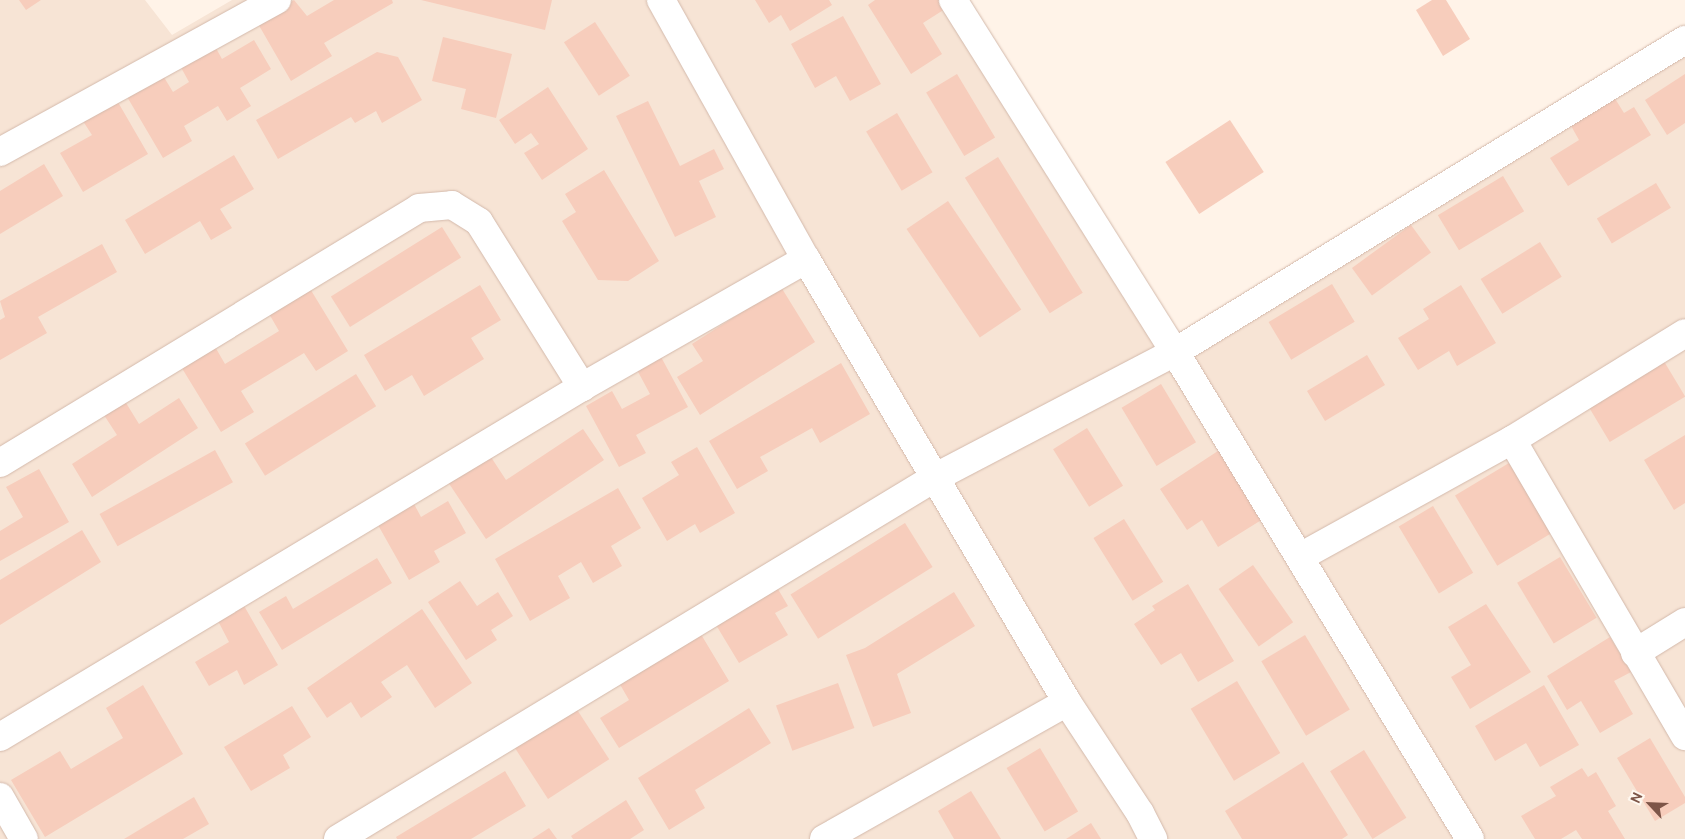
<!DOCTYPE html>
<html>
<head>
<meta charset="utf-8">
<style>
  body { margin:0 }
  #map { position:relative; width:1685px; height:839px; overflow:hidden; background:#fff3e8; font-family:Cabin,sans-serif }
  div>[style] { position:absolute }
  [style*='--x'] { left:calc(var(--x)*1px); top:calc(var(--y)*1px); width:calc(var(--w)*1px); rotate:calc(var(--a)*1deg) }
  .residential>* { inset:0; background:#f7e4d5 }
  .building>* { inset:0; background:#f7cdbc; transform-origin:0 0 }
  .roads { filter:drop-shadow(0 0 1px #d3b9ab) drop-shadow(0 0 1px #d3b9ab) }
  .street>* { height:28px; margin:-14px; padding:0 14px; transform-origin:14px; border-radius:14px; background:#fff }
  span { translate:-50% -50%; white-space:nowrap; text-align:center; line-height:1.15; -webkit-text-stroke:4.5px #fff8f0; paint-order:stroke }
  .north { position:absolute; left:1625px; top:779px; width:50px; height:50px; -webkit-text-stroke:4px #fff8f0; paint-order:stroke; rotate:295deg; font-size:14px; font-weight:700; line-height:20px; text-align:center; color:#7d5548 }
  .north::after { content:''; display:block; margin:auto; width:18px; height:22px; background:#7d5548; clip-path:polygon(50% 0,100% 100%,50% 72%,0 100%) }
</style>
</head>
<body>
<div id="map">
  <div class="residential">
    <div style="clip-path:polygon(0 0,145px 0,172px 35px,232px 0,942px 0,1173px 364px,1685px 46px,1685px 839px,0 839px)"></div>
  </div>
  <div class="building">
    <div style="clip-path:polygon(19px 0,41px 0,26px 10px)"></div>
    <div style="clip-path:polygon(294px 0,307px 16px,334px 0,392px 0,393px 3px,324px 43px,332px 56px,291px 81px,257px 22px)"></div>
    <div style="clip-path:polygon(421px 0,552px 0,545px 30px)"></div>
    <div style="clip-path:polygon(755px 0,829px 0,832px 5px,790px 31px,781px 15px,769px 23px)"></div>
    <div style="clip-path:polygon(875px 0,940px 0,945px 9px,923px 23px,942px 54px,911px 74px,868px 5px)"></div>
    <div style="clip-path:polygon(1432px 0,1446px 0,1470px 39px,1443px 56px,1416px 10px)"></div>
    <div style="clip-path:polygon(843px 16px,881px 84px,850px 101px,836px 76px,815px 88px,791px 44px)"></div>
    <div style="left:595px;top:22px;width:64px;height:37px;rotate:57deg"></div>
    <div style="clip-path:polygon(443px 37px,512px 54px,496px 118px,461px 109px,466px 89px,432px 81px)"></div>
    <div style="clip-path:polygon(254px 40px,271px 69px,240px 88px,251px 106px,227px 121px,218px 106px,184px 126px,192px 141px,163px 158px,126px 95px,162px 74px,173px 92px,189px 82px,178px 62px,212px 41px,222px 59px)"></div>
    <div style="clip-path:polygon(377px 52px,398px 57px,422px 100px,382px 123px,376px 111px,355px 123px,351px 117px,278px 159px,256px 120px)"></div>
    <div style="left:957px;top:74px;width:74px;height:36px;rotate:59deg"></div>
    <div style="clip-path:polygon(1685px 74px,1685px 123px,1667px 135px,1645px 100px)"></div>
    <div style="clip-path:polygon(548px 87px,588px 149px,542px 180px,524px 153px,539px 144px,531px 133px,515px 144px,499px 120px)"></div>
    <div style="clip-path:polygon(115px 97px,148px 154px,83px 192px,60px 153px,92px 135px,81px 118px)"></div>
    <div style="clip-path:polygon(1614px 97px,1624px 113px,1634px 107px,1651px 135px,1568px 186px,1550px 158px,1579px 140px,1570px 124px)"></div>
    <div style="clip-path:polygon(648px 101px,680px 166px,714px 149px,724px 169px,699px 181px,716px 217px,675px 237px,616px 116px)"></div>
    <div style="left:897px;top:113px;width:69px;height:36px;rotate:59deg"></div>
    <div style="left:1230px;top:120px;width:62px;height:77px;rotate:57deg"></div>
    <div style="clip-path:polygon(234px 155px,254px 189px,220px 209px,232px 228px,211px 240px,200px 221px,145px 254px,125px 220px)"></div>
    <div style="left:998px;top:157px;width:160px;height:39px;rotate:58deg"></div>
    <div style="clip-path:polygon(44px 164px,63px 196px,0 234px,0 191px)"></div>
    <div style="clip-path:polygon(604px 170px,659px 261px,628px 281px,598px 280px,562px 221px,576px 212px,565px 194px)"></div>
    <div style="left:1503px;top:176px;width:41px;height:76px;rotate:59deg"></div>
    <div style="left:1656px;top:183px;width:29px;height:69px;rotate:59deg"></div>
    <div style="left:948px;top:201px;width:131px;height:50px;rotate:56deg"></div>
    <div style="left:1411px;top:225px;width:34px;height:73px;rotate:54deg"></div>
    <div style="left:442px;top:227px;width:36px;height:131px;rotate:58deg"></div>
    <div style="left:1540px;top:242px;width:41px;height:70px;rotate:58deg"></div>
    <div style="clip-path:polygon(102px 244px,117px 272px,38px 317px,47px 333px,0 360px,0 320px,5px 317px,0 301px)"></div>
    <div style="left:1332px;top:284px;width:44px;height:74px;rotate:59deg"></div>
    <div style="clip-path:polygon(480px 285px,501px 320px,471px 338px,484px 359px,424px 396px,412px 375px,385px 391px,364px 355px)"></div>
    <div style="clip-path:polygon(1461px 285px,1496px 343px,1457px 366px,1449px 351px,1418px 370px,1398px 338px,1429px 319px,1423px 309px)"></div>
    <div style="clip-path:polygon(309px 287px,348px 351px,316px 371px,304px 353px,241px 391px,254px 412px,221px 432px,180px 365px,214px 345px,225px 364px,279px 331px,268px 312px)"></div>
    <div style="clip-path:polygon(781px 287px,815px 342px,700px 415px,677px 377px,703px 361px,692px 344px)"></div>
    <div style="clip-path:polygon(660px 355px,688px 407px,636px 435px,646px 453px,619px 467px,586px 406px,612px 391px,622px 409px,650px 394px,636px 368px)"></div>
    <div style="left:1367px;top:355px;width:35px;height:70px;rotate:59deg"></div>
    <div style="left:1662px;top:358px;width:45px;height:88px;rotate:59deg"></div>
    <div style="clip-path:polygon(841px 363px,870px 414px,820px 443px,812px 428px,760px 457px,768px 471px,737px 489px,709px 441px)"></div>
    <div style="left:356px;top:374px;width:38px;height:131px;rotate:58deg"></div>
    <div style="left:1161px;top:384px;width:68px;height:46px;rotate:59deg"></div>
    <div style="clip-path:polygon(123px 398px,139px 424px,179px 398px,198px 428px,92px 497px,72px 464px,117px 435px,102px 412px)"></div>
    <div style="left:1087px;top:428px;width:68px;height:40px;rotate:58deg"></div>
    <div style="clip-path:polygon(583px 429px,604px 460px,486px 539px,448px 482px,489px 454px,506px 480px)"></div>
    <div style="clip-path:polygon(1685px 435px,1685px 503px,1674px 510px,1644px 460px)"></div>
    <div style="clip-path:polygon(697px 447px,735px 513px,700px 533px,695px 524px,667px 541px,642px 498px,679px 475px,671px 462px)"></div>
    <div style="clip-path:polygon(1221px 449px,1263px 519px,1218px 547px,1202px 520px,1187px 530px,1160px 489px)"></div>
    <div style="left:215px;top:450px;width:37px;height:132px;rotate:61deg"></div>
    <div style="left:1509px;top:463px;width:82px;height:63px;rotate:59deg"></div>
    <div style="clip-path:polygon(39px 469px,69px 522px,0 561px,0 531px,23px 517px,6px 487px)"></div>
    <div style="clip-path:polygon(618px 488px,641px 528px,611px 546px,622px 566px,593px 583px,581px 562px,558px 576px,570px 598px,530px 621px,495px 559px)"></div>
    <div style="clip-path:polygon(448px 501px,466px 533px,434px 551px,440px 562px,409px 580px,378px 525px,414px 504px,421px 517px)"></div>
    <div style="left:1433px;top:506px;width:78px;height:40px;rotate:59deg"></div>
    <div style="left:1124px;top:519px;width:74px;height:36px;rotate:58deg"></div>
    <div style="left:905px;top:523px;width:52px;height:135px;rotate:58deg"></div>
    <div style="clip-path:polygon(82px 530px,101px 562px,0 625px,0 580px)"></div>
    <div style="left:1560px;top:557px;width:71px;height:50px;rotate:59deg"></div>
    <div style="clip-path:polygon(377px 558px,392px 583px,282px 650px,259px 612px,286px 596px,293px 609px)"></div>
    <div style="left:1253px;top:565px;width:70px;height:42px;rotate:55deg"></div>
    <div style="clip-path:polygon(460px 581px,477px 606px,498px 592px,513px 616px,491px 630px,497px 640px,466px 660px,428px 602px)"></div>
    <div style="clip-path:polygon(775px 584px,788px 606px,775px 613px,788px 635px,739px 663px,713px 620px)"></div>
    <div style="clip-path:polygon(1188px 584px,1234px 661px,1198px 682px,1181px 653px,1161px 665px,1134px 624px,1155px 610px,1152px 606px)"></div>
    <div style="clip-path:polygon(954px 592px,975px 626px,897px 674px,911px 713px,873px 727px,846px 655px,865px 648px)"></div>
    <div style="clip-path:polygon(243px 604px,278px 665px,244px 685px,237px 670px,209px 686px,195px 662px,229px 642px,217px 619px)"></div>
    <div style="clip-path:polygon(1486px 604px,1531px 672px,1470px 709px,1451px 677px,1471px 665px,1448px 627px)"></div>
    <div style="clip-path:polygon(422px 609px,472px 683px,435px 708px,407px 665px,381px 682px,392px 697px,361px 718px,351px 702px,327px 718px,307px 688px)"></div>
    <div style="clip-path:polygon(699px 631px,729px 681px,619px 748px,600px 718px,629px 700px,618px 681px)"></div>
    <div style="left:1305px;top:635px;width:87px;height:51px;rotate:59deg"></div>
    <div style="clip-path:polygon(1610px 637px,1631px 672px,1614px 681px,1633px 714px,1600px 733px,1581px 701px,1567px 710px,1547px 676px)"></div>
    <div style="left:1237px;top:681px;width:84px;height:54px;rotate:59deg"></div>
    <div style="left:838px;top:683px;width:48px;height:66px;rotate:70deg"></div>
    <div style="clip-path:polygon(143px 685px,183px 754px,45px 837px,11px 780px,60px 751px,71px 769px,123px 738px,106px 708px)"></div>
    <div style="clip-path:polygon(1544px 685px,1579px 745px,1540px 767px,1526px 743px,1495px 761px,1475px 726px)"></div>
    <div style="clip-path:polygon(292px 706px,311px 737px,283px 755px,290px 768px,251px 791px,224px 747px)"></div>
    <div style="left:576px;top:708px;width:61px;height:73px;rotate:57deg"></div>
    <div style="clip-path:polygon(749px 708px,771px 743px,695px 790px,705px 808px,669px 830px,638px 778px)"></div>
    <div style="clip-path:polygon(1650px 738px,1685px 797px,1685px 803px,1655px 821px,1617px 758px)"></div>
    <div style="left:1040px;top:748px;width:74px;height:39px;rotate:59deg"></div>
    <div style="left:1364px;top:750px;width:80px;height:40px;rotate:58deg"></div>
    <div style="clip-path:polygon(1303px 762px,1348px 835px,1342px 839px,1242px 839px,1225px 811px)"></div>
    <div style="clip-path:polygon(1582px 768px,1588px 777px,1596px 772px,1616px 806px,1608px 811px,1625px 839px,1582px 839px,1576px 830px,1561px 839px,1535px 839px,1521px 816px,1556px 796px,1550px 787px)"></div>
    <div style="clip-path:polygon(505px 771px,526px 806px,471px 839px,397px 839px,396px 837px)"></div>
    <div style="clip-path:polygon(971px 791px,1001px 839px,954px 839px,938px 811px)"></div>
    <div style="clip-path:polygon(194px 797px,209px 824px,183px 839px,124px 839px)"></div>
    <div style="clip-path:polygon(626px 800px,644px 830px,630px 839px,573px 839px,571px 836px)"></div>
    <div style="clip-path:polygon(1091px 823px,1101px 839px,1066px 839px)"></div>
    <div style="clip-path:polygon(549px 828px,557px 839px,532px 839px)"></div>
  </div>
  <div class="roads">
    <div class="street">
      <div style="--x:661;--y:0;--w:297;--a:60.8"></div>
      <div style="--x:806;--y:259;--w:514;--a:59.49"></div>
      <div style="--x:1067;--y:702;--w:133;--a:56.7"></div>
      <div style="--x:1140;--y:813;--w:29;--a:63"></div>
      <div style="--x:953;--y:0;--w:416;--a:57.8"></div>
      <div style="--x:1175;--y:352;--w:569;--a:58.79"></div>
      <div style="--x:0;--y:152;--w:316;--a:-28.8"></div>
      <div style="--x:1512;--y:440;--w:343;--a:59.7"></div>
      <div style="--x:0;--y:463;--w:490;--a:-31.3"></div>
      <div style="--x:419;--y:208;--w:33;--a:-5"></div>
      <div style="--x:452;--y:205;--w:32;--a:32"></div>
      <div style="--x:479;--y:222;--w:195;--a:58"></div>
      <div style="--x:1300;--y:557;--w:242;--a:-28.9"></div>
      <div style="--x:1512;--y:440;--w:203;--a:-31.7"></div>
      <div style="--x:1635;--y:653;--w:59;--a:-31.8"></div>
      <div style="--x:0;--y:737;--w:679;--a:-31.02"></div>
      <div style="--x:582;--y:387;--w:258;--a:-29.7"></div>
      <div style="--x:0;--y:797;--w:48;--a:60.3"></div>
      <div style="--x:338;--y:839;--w:699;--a:-31.19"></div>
      <div style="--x:936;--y:477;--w:270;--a:-27.6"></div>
      <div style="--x:1175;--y:352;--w:598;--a:-31.46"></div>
      <div style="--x:824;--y:839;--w:279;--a:-29.4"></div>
    </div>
  </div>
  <div class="north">N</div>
</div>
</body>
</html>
